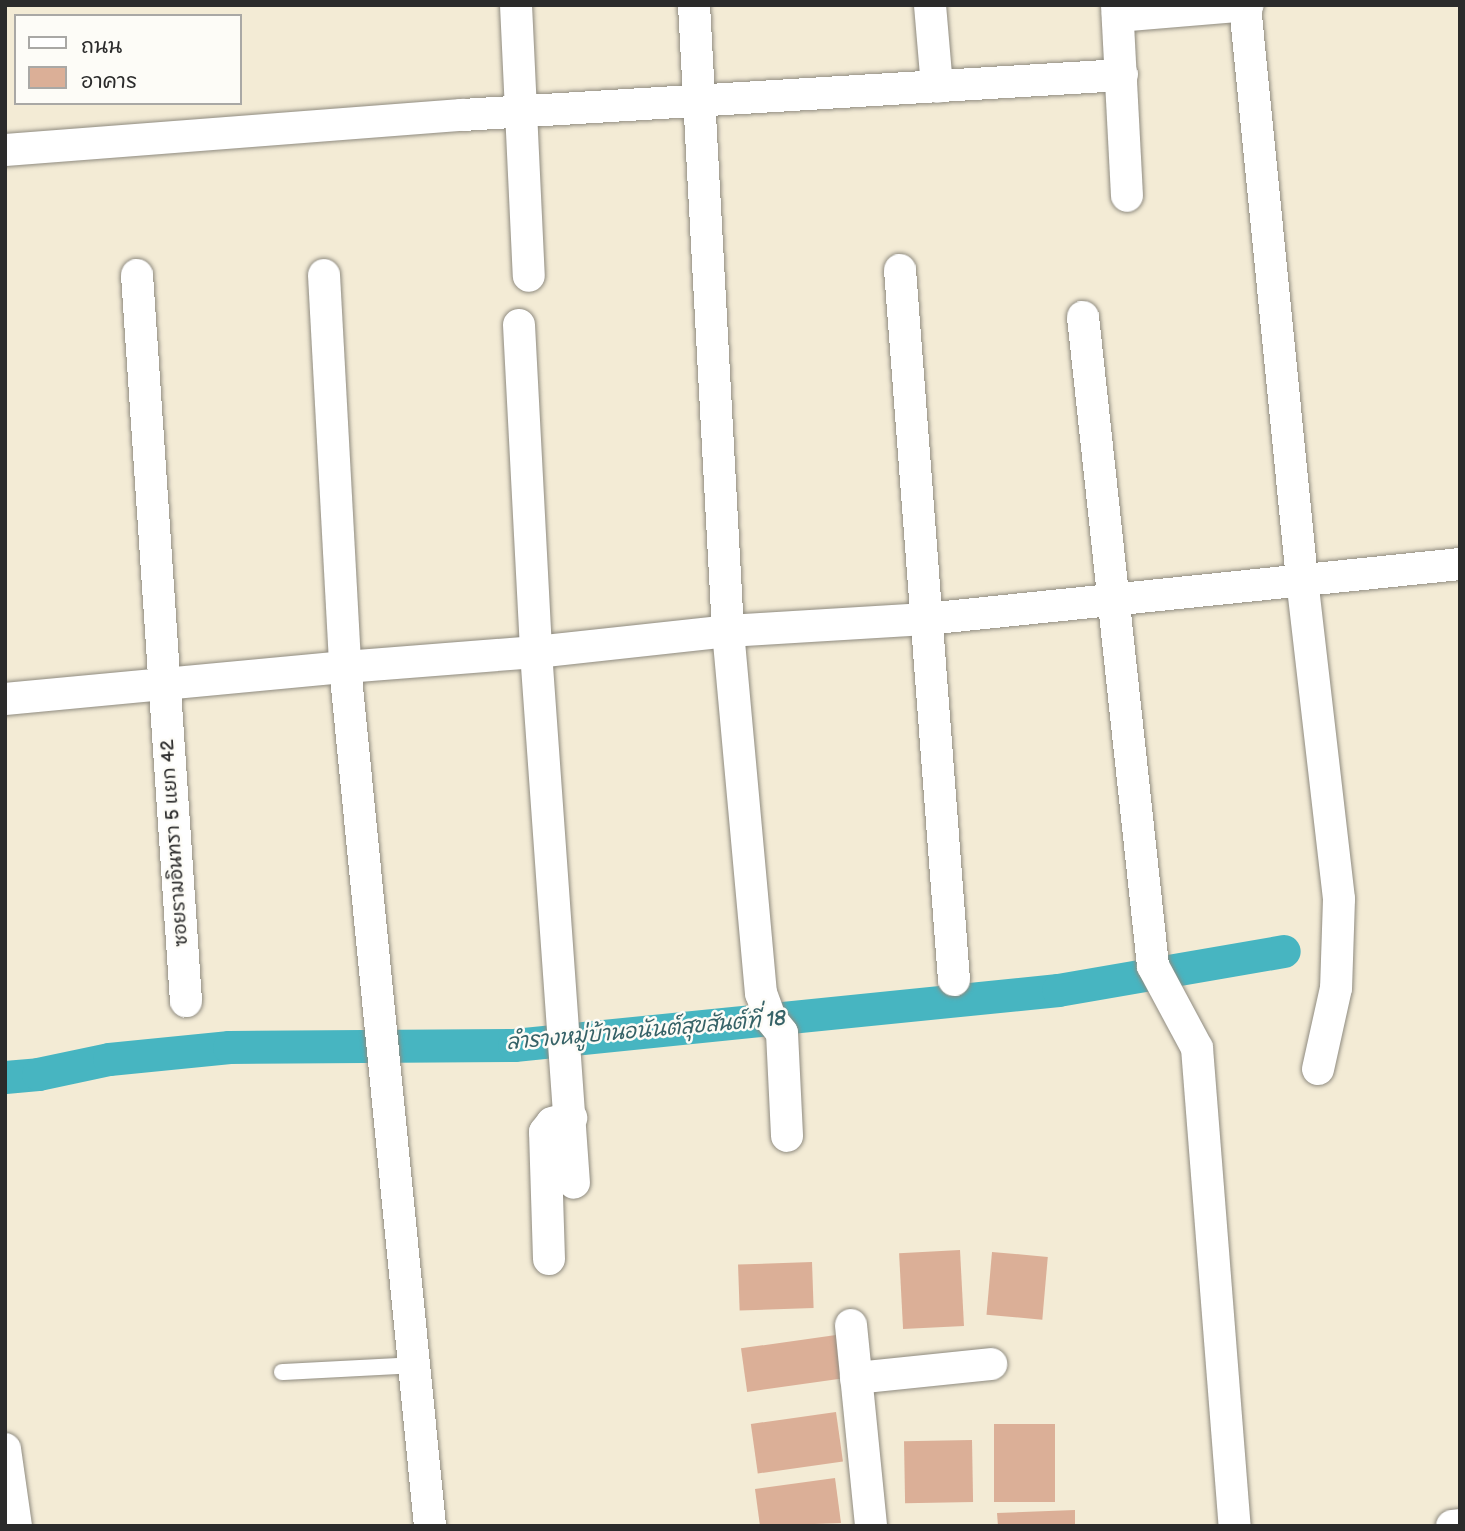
<!DOCTYPE html>
<html>
<head>
<meta charset="utf-8">
<style>
  body { margin:0 }
  #map { position:relative; width:1465px; height:1531px; overflow:hidden; background:#f3ebd5; font-family:"Balsamiq Sans","Playpen Sans Thai",sans-serif }
  div>[style] { position:absolute }
  [style*='--x'] { left:calc(var(--x)*1px); top:calc(var(--y)*1px); width:calc(var(--w)*1px); rotate:calc(var(--a)*1deg) }
  .canal>* { height:33px; margin:-16.5px; padding:0 16.5px; transform-origin:16.5px; border-radius:16.5px; background:#47b5c1 }
  .building>* { inset:0; background:#dbaf97; transform-origin:0 0 }
  .roads { filter:drop-shadow(0 0 2px #8f8b80) drop-shadow(0 0 2px #8f8b80) }
  .lane>* { height:16px; margin:-8px; padding:0 8px; transform-origin:8px; border-radius:8px; background:#fff }
  .street>* { height:32px; margin:-16px; padding:0 16px; transform-origin:16px; border-radius:16px; background:#fff }
  span { translate:-50% -50%; white-space:nowrap; text-align:center; line-height:1.15; -webkit-text-stroke:5px #fdfcf7; paint-order:stroke }
  .street-label { font-size:19px; color:#2b2b2b }
  .water-label { font-size:21px; color:#366267; font-style:italic }
  .frame { position:absolute; inset:0; border:7px solid #2b2b2b; pointer-events:none }
  .legend { position:absolute; left:14px; top:14px; width:228px; height:91px; box-sizing:border-box; background:#fdfcf7; border:2px solid #a9a8a5; margin:0; padding:9px 12px; list-style:none; font-size:21px; color:#2b2b2b }
  .legend li { display:flex; align-items:center; gap:14px; height:35px }
  .legend b { width:35px; border:2px solid #a9a8a5 }
</style>
</head>
<body>
<div id="map">
  <div class="canal">
    <div style="--x:5;--y:1077;--w:33;--a:-5"></div>
    <div style="--x:38;--y:1074;--w:73;--a:-11.9"></div>
    <div style="--x:109;--y:1059;--w:121;--a:-5.7"></div>
    <div style="--x:229;--y:1047;--w:285;--a:-0.4"></div>
    <div style="--x:514;--y:1045;--w:547;--a:-5.77"></div>
    <div style="--x:1058;--y:990;--w:229;--a:-9.8"></div>
  </div>
  <div class="building">
    <div style="left:960px;top:1250px;width:76px;height:61px;rotate:87deg"></div>
    <div style="left:992px;top:1252px;width:56px;height:63px;rotate:5deg"></div>
    <div style="left:812px;top:1262px;width:46px;height:74px;rotate:88deg"></div>
    <div style="left:843px;top:1334px;width:44px;height:103px;rotate:82deg"></div>
    <div style="left:836px;top:1412px;width:50px;height:86px;rotate:82deg"></div>
    <div style="left:994px;top:1424px;width:61px;height:78px"></div>
    <div style="left:972px;top:1440px;width:62px;height:68px;rotate:89deg"></div>
    <div style="clip-path:polygon(835px 1478px,841px 1523px,760px 1526px,755px 1489px)"></div>
    <div style="clip-path:polygon(1075px 1510px,1075px 1526px,998px 1526px,997px 1513px)"></div>
  </div>
  <div class="roads">
    <div class="lane">
      <div style="--x:282;--y:1372;--w:132;--a:-3"></div>
    </div>
    <div class="street">
      <div style="--x:516;--y:5;--w:271;--a:87.3"></div>
      <div style="--x:694;--y:5;--w:627;--a:86.89"></div>
      <div style="--x:728;--y:631;--w:364;--a:84.8"></div>
      <div style="--x:761;--y:993;--w:27;--a:70"></div>
      <div style="--x:770;--y:1018;--w:19;--a:51"></div>
      <div style="--x:782;--y:1033;--w:103;--a:87.2"></div>
      <div style="--x:930;--y:5;--w:82;--a:85.1"></div>
      <div style="--x:1117;--y:5;--w:191;--a:87"></div>
      <div style="--x:1245;--y:6;--w:576;--a:84.32"></div>
      <div style="--x:1302;--y:579;--w:322;--a:83.4"></div>
      <div style="--x:1339;--y:899;--w:89;--a:91.9"></div>
      <div style="--x:1336;--y:988;--w:83;--a:102.5"></div>
      <div style="--x:1118;--y:16;--w:130;--a:-4.8"></div>
      <div style="--x:5;--y:150;--w:458;--a:-4.4"></div>
      <div style="--x:462;--y:115;--w:661;--a:-3.47"></div>
      <div style="--x:900;--y:270;--w:712;--a:85.65"></div>
      <div style="--x:137;--y:275;--w:728;--a:86.14"></div>
      <div style="--x:324;--y:275;--w:393;--a:86.9"></div>
      <div style="--x:345;--y:667;--w:863;--a:84.35"></div>
      <div style="--x:1083;--y:317;--w:653;--a:83.84"></div>
      <div style="--x:1153;--y:966;--w:93;--a:61.8"></div>
      <div style="--x:1197;--y:1048;--w:480;--a:85.5"></div>
      <div style="--x:519;--y:325;--w:327;--a:87"></div>
      <div style="--x:536;--y:652;--w:532;--a:85.91"></div>
      <div style="--x:5;--y:699;--w:342;--a:-5.4"></div>
      <div style="--x:345;--y:667;--w:192;--a:-4.5"></div>
      <div style="--x:536;--y:652;--w:193;--a:-6.2"></div>
      <div style="--x:728;--y:631;--w:198;--a:-3.5"></div>
      <div style="--x:926;--y:619;--w:537;--a:-5.88"></div>
      <div style="--x:549;--y:1259;--w:127;--a:-91.8"></div>
      <div style="--x:545;--y:1132;--w:11;--a:-52"></div>
      <div style="--x:552;--y:1123;--w:20;--a:-15"></div>
      <div style="--x:851;--y:1325;--w:202;--a:84.3"></div>
      <div style="--x:856;--y:1378;--w:136;--a:-5.9"></div>
      <div style="--x:5;--y:1449;--w:78;--a:81.9"></div>
      <div style="--x:1452;--y:1526;--w:8;--a:-7"></div>
    </div>
  </div>
  <div class="street-label">
    <span style="left:175px;top:843px;rotate:-94deg">ซอยรามอินทรา 5 แยก 42</span>
  </div>
  <div class="water-label">
    <span style="left:646px;top:1031px;rotate:-5deg">ลำรางหมู่บ้านอนันต์สุขสันต์ที่ 18</span>
  </div>
  <div class="frame"></div>
  <ul class="legend">
  <li><b style="height:9px;background:#fff"></b>ถนน</li>
  <li><b style="height:19px;background:#dbaf97"></b>อาคาร</li>
  </ul>
</div>
</body>
</html>
